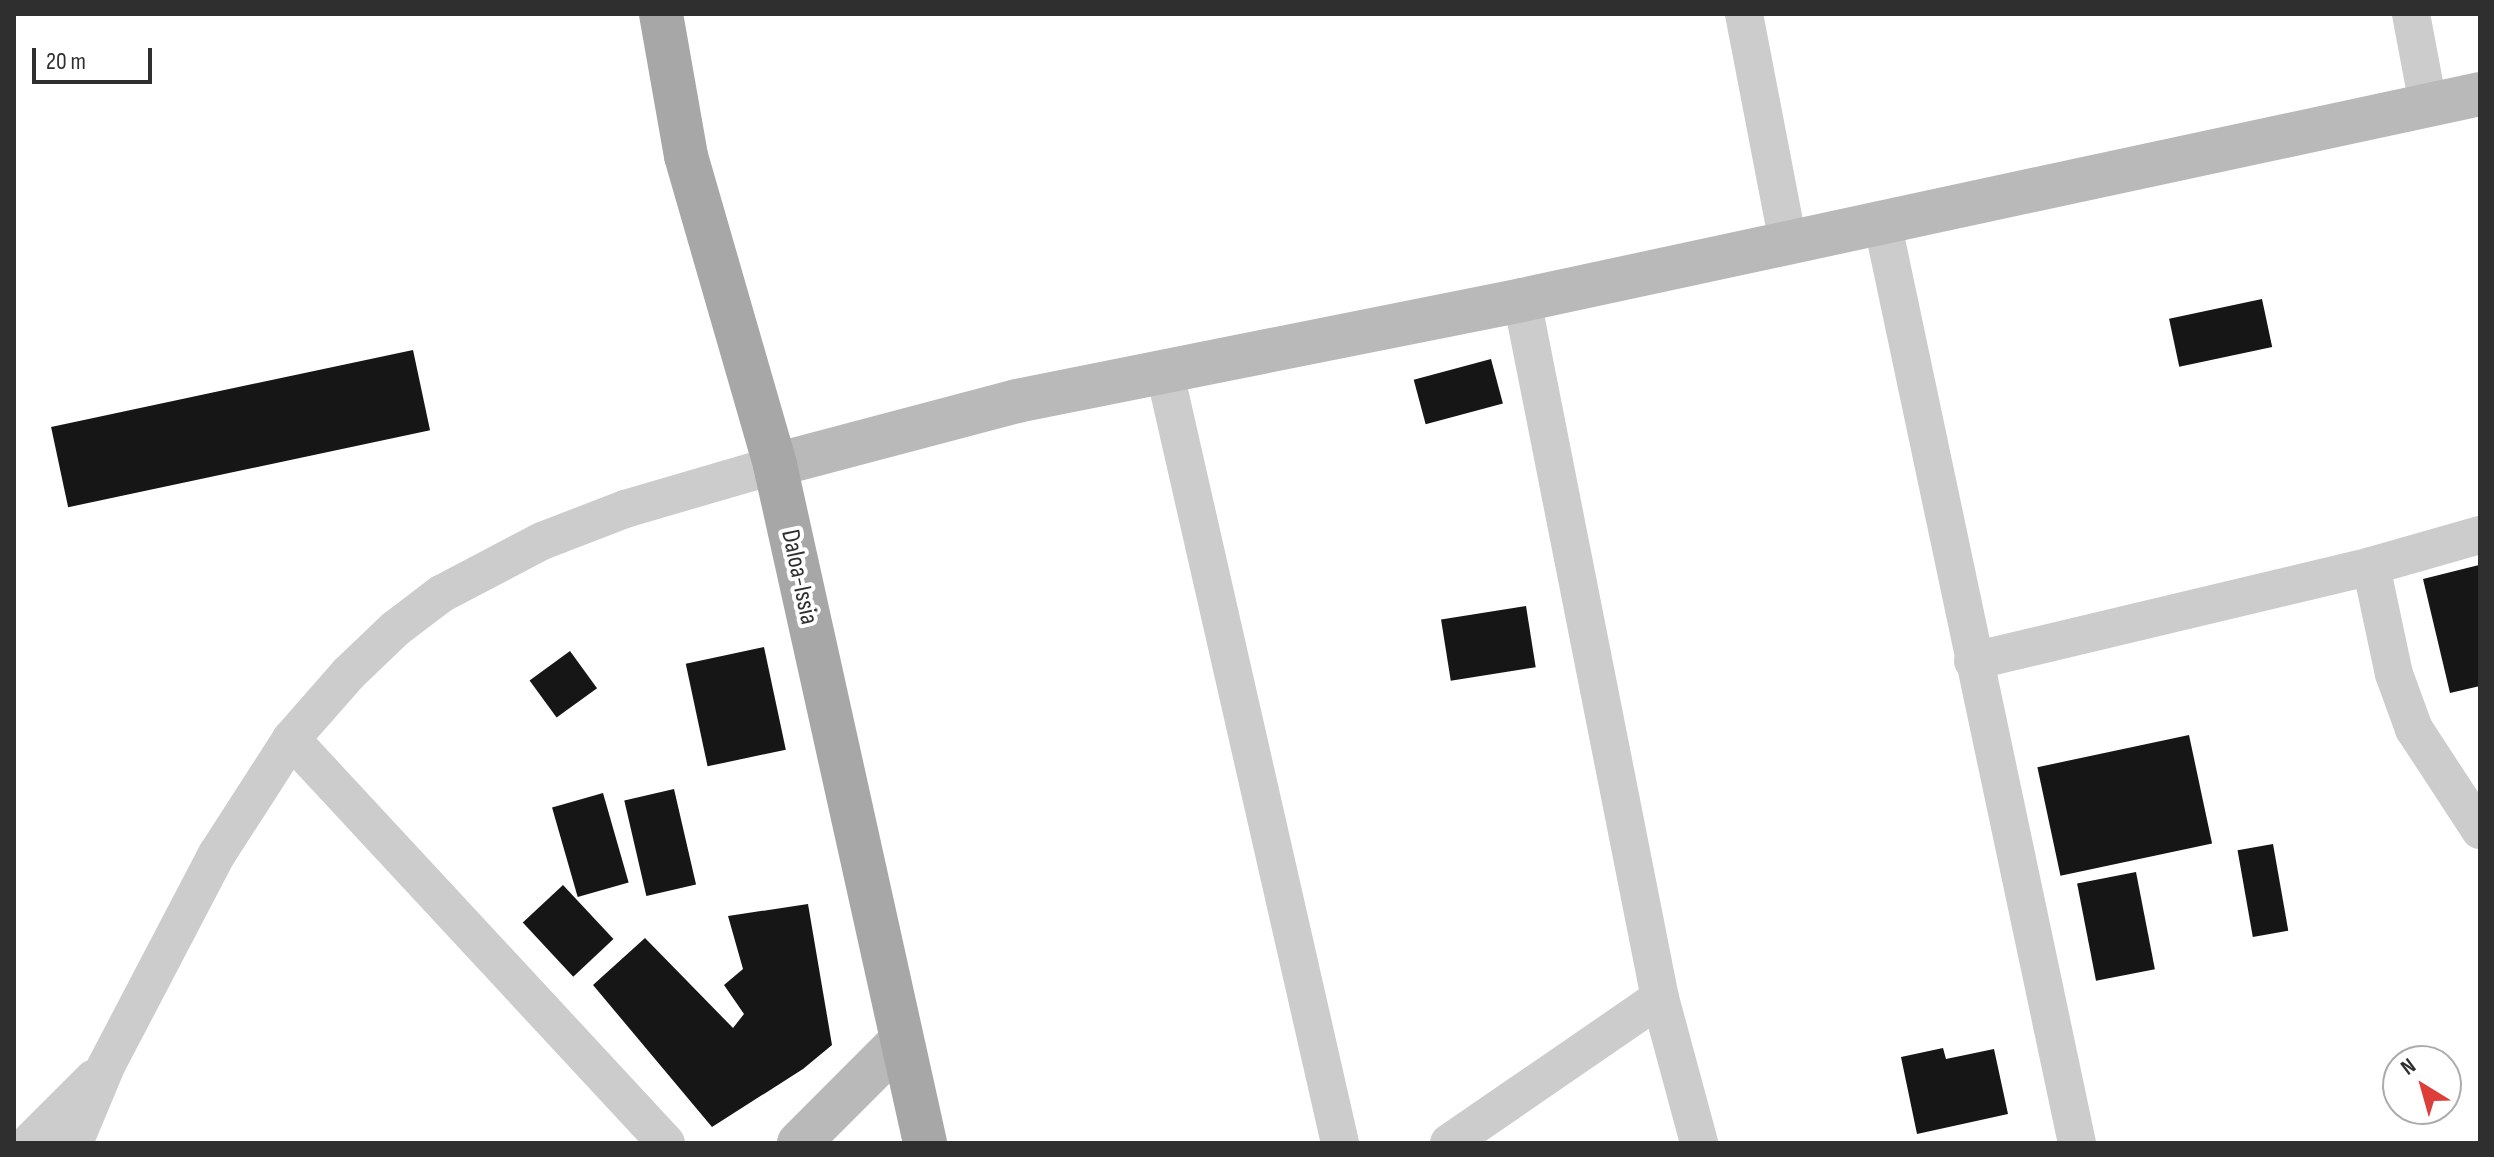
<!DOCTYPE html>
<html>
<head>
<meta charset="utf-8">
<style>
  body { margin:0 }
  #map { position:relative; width:2494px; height:1157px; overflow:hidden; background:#fff; font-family:"Sofia Sans Condensed",sans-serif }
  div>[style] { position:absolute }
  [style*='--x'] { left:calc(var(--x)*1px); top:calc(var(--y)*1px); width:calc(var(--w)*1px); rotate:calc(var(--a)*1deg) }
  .building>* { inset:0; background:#161616; transform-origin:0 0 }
  .street>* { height:38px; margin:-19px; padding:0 19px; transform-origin:19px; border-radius:19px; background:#ccc }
  .secondary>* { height:44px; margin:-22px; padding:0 22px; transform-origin:22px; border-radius:22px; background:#b9b9b9 }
  .primary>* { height:44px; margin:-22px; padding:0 22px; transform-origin:22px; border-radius:22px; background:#a7a7a7 }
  span { translate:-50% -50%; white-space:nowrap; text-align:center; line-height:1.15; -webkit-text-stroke:8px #fff; paint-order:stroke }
  .street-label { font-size:26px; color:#2f2f2f }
  .frame { position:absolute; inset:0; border:16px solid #2f2f2f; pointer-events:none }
  .north { position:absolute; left:2382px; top:1045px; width:80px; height:80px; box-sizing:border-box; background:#fff; border:2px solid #acacac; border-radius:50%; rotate:323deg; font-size:22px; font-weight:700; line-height:32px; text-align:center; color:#2f2f2f }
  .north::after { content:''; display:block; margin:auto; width:28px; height:36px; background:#dd3e39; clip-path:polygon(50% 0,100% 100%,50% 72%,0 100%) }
  .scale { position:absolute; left:32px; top:48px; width:120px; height:36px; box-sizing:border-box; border:4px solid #2f2f2f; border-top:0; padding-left:10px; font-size:24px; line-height:28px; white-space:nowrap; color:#2f2f2f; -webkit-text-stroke:6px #fff; paint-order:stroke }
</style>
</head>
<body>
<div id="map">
  <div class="building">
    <div style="left:2262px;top:299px;width:49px;height:95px;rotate:78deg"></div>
    <div style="left:413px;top:350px;width:82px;height:370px;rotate:78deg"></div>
    <div style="left:1491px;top:359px;width:46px;height:80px;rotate:75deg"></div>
    <div style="clip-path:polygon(2479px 565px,2480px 686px,2450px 693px,2423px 579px)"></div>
    <div style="left:1526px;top:606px;width:62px;height:86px;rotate:81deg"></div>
    <div style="left:764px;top:647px;width:105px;height:80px;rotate:78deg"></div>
    <div style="left:570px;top:651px;width:46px;height:50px;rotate:54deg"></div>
    <div style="left:2189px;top:735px;width:111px;height:155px;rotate:78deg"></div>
    <div style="left:674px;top:789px;width:98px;height:51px;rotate:77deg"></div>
    <div style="left:603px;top:793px;width:93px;height:53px;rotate:74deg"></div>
    <div style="left:2273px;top:844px;width:88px;height:36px;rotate:80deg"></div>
    <div style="left:2136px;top:872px;width:99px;height:60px;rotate:79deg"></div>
    <div style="left:563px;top:885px;width:74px;height:55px;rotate:47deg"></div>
    <div style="clip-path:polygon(808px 904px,832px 1045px,803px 1069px,712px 1127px,593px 985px,645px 938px,733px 1028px,744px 1014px,724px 985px,743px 969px,728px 916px)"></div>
    <div style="clip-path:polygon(1943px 1048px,1946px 1059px,1994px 1049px,2008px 1114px,1917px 1134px,1901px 1057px)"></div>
  </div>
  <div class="street">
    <div style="--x:1744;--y:14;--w:232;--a:79.1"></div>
    <div style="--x:2411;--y:14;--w:92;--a:79.3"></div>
    <div style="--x:1882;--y:221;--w:942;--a:78.06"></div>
    <div style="--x:1522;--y:300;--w:712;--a:78.82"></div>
    <div style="--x:1660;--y:998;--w:150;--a:74.9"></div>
    <div style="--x:1164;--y:369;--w:794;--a:77.19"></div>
    <div style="--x:2371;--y:566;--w:110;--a:78"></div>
    <div style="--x:2394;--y:674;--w:59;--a:70"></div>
    <div style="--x:2414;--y:729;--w:121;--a:56.8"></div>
    <div style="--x:1973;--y:661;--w:409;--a:-13.4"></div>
    <div style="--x:2371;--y:566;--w:113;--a:-15.9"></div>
    <div style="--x:291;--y:739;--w:551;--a:47.13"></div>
    <div style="--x:29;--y:1143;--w:91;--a:-45"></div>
    <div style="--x:74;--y:1143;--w:83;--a:-67.4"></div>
    <div style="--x:106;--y:1066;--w:239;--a:-62.4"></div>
    <div style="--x:217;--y:854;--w:137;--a:-57.2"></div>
    <div style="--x:291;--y:739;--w:88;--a:-48.7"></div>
    <div style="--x:349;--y:673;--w:64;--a:-43.7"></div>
    <div style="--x:395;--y:629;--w:58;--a:-37.3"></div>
    <div style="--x:441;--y:594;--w:114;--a:-27.7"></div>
    <div style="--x:542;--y:541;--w:89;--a:-21.1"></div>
    <div style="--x:625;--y:509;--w:156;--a:-16.3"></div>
    <div style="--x:1449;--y:1143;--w:256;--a:-34.5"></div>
  </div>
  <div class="secondary">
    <div style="--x:775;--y:465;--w:250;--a:-14.8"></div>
    <div style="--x:1017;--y:401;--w:515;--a:-11.31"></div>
    <div style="--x:1522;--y:300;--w:980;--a:-12.14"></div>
    <div style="--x:799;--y:1143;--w:144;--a:-45"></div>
  </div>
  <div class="primary">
    <div style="--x:661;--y:14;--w:144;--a:80"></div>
    <div style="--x:686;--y:156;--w:322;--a:73.9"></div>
    <div style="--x:775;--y:465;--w:694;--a:77.52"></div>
  </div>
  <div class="street-label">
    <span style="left:799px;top:577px;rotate:78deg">Daloa-Issia</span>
  </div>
  <div class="frame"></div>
  <div class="north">N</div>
  <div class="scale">20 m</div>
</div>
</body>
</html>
